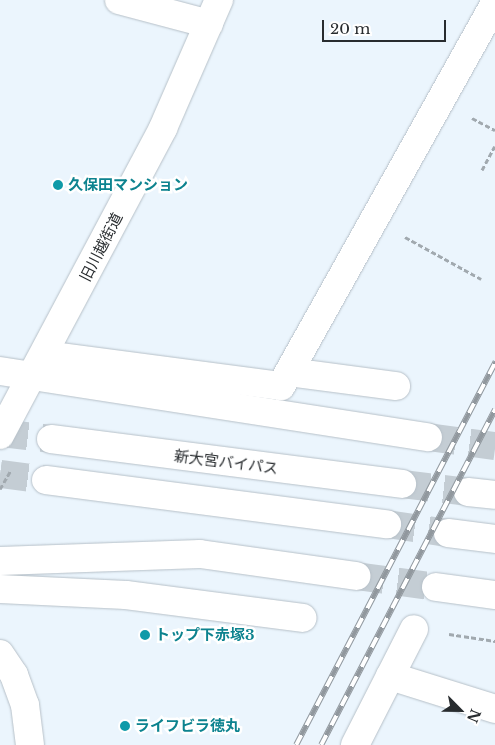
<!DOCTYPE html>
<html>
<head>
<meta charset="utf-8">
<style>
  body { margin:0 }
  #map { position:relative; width:495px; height:745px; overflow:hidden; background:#ebf5fd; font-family:"Libre Baskerville","Noto Sans JP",serif }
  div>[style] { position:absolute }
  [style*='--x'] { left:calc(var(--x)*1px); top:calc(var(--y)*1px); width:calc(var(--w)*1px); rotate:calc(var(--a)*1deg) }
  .minor-tunnel>* { height:28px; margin-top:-14px; transform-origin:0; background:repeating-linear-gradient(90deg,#c4cdd4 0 28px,transparent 0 42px) }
  .highway-tunnel>* { height:28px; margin-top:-14px; transform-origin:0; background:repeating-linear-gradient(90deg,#c4cdd4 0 28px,transparent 0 42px) }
  .path>* { height:3px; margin-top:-1.5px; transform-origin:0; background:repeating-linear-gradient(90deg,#a1a9af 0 5px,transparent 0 7.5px) }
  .roads { filter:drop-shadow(0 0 1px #b6c0c8) drop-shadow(0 0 1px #b6c0c8) }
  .minor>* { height:28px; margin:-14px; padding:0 14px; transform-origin:14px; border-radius:14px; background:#fff }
  .highway>* { height:28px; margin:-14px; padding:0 14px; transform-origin:14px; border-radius:14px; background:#fff }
  .rail>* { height:5.5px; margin-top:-2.75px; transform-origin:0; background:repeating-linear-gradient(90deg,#fff 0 11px,#91989e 0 22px); box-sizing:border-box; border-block:1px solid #91989e }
  .dots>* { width:14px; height:14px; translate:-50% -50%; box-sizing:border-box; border:2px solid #fff; border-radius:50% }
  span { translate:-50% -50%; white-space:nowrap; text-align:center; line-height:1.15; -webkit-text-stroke:5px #fff; paint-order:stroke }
  .culture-label { font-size:15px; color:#0d838f; font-weight:700 }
  .left { translate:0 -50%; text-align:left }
  .street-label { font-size:15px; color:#282c2f }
  .north { position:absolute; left:435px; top:685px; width:50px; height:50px; -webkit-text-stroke:4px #fff; paint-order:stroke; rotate:113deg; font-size:14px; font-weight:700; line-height:20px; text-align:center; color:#282c2f }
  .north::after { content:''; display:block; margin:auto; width:18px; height:22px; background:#282c2f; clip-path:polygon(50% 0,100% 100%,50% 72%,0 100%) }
  .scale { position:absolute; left:322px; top:20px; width:124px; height:22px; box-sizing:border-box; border:2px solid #282c2f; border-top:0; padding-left:6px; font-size:15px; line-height:18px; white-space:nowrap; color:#282c2f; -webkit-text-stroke:4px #fff; paint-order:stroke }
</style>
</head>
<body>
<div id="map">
  <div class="minor-tunnel">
    <div style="--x:428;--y:437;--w:68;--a:7.7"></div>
    <div style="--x:356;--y:576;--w:81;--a:7.8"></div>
  </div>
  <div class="highway-tunnel">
    <div style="--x:0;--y:433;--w:51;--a:6.7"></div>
    <div style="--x:0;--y:474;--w:46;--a:7.4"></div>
    <div style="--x:402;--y:484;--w:66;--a:6.9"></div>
    <div style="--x:387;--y:524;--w:62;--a:8.4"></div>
  </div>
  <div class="path">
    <div style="--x:472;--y:118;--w:26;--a:28"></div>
    <div style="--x:482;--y:170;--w:27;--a:-62"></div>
    <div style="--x:405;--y:237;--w:87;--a:28.9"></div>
    <div style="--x:0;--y:489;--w:22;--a:-60"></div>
    <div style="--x:449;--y:634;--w:47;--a:8.7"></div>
  </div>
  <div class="roads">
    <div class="minor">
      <div style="--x:119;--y:0;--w:93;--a:14.9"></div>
      <div style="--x:45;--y:355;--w:238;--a:7.5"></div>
      <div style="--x:281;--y:386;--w:439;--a:-60.8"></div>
      <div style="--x:0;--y:371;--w:433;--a:8.8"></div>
      <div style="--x:289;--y:372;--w:108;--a:7.5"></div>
      <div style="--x:0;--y:435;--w:348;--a:-62"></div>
      <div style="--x:163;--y:128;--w:140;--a:-66.4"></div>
      <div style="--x:0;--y:561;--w:200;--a:-2"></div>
      <div style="--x:200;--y:554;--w:158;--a:8"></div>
      <div style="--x:436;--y:587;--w:60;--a:7.7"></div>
      <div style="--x:0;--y:589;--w:126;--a:2.7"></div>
      <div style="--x:126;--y:595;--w:178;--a:7.4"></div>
      <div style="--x:0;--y:654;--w:25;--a:56"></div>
      <div style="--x:14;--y:675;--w:32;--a:70"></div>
      <div style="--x:25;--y:705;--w:40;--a:82.9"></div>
      <div style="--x:390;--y:676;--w:110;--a:17.4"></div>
      <div style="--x:355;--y:745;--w:130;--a:-63"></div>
    </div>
    <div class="highway">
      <div style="--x:51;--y:439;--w:354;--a:7.3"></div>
      <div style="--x:46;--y:480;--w:344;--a:7.4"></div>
      <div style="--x:468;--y:492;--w:27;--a:6"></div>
      <div style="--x:448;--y:533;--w:47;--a:7.3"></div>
    </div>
  </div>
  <div class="rail">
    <div style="--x:296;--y:745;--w:432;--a:-62.5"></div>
    <div style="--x:321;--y:745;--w:378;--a:-62.6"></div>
  </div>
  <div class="dots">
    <div style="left:58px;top:185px;background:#0f9aa8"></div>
    <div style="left:145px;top:635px;background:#0f9aa8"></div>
    <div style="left:125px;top:726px;background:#0f9aa8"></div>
  </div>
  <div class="culture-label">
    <span class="left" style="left:68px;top:185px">久保田マンション</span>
    <span class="left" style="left:155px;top:635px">トップ下赤塚3</span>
    <span class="left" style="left:135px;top:726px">ライフビラ徳丸</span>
  </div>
  <div class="street-label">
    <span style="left:101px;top:247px;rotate:-63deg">旧川越街道</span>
    <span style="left:226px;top:462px;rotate:7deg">新大宮バイパス</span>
  </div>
  <div class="north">N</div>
  <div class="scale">20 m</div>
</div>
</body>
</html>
